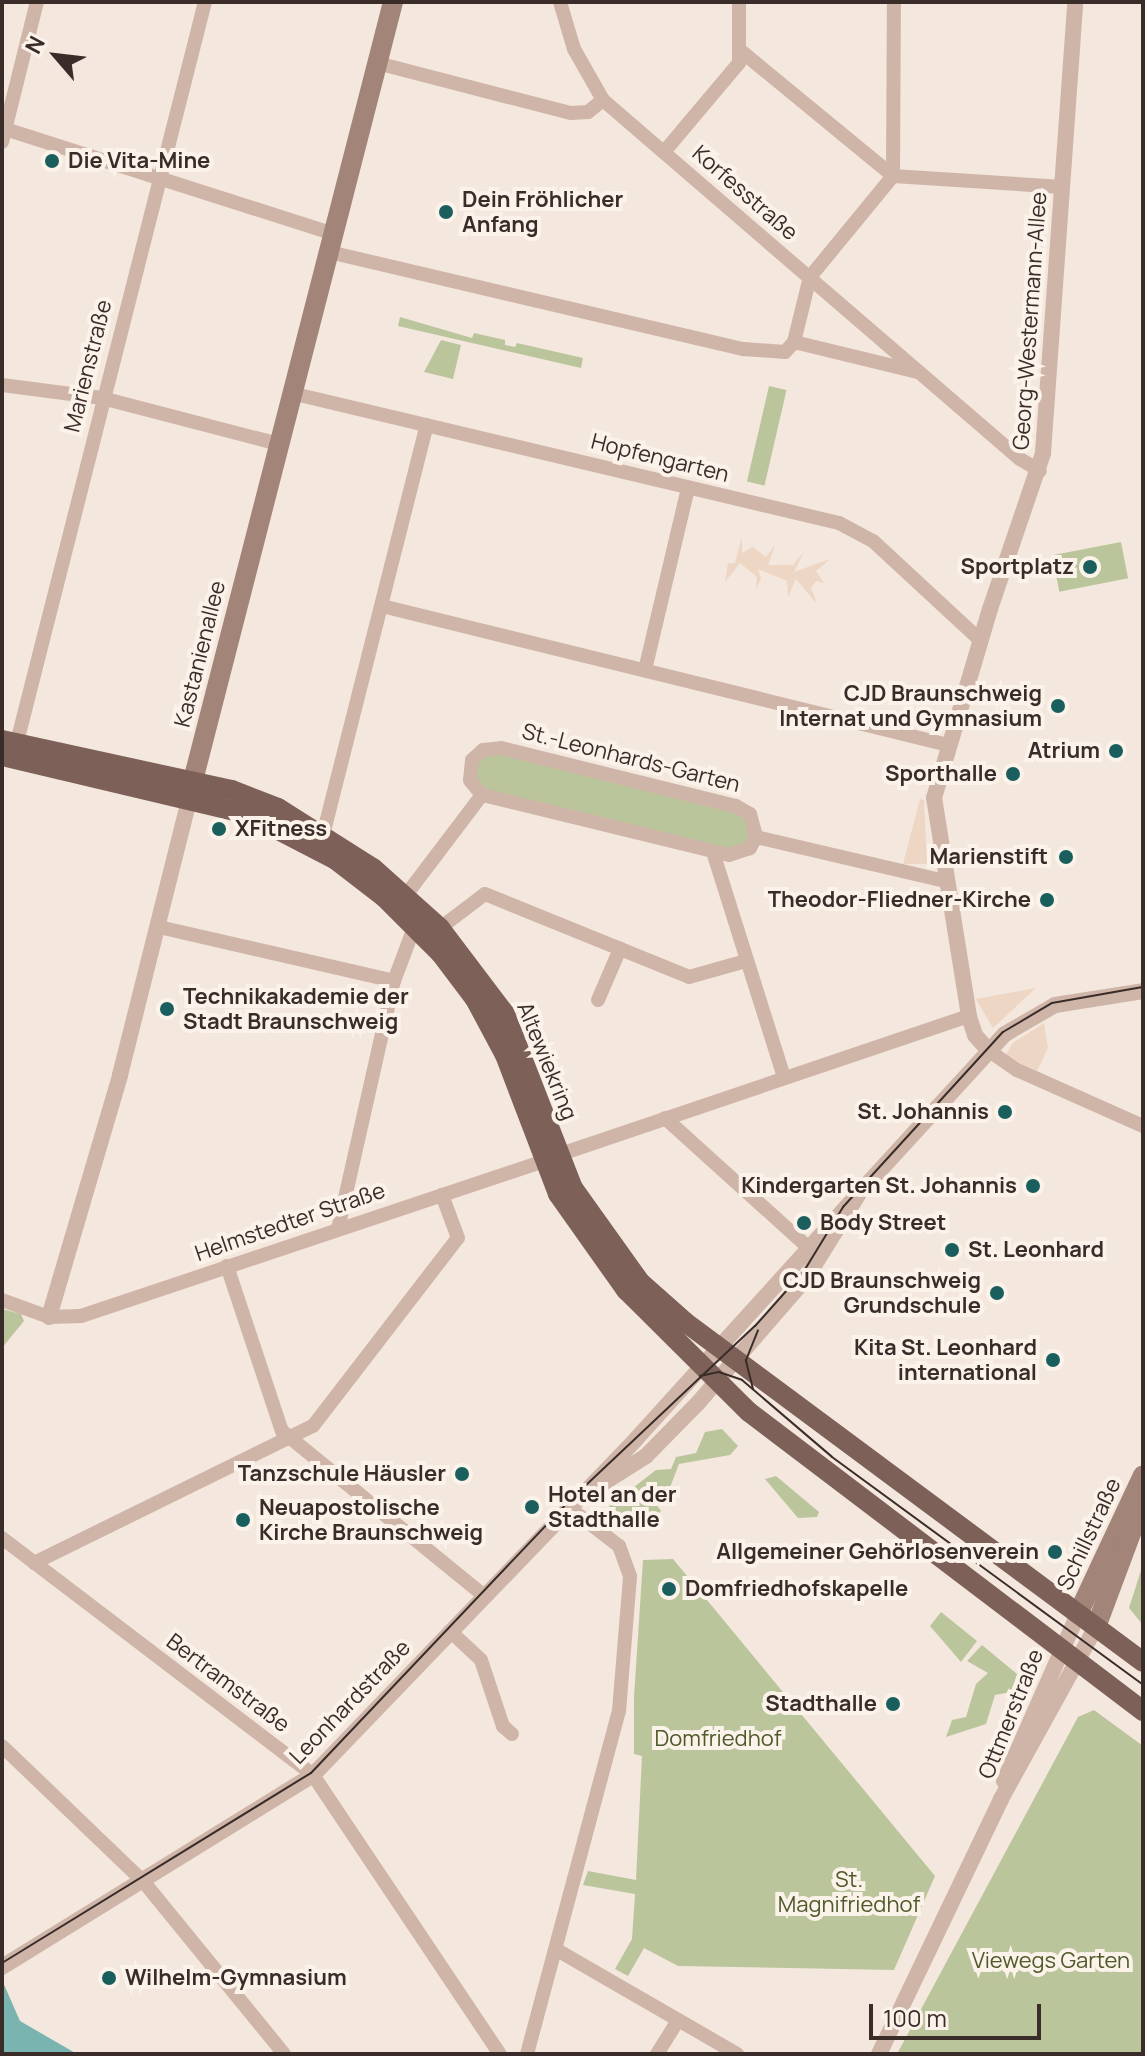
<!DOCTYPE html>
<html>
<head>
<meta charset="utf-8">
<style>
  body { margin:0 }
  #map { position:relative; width:1145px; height:2056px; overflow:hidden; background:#f4e7dd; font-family:Manrope,sans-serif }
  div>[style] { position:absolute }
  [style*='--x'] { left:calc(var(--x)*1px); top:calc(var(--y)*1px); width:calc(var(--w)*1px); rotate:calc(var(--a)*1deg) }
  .green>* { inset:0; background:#bbc59c; transform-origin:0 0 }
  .plaza>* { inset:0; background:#edd6c3 }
  .water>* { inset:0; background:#7ab4b0 }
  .minor>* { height:14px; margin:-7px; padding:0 7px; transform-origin:7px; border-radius:7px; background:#ceb5a8 }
  .tertiary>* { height:16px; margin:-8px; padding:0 8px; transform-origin:8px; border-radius:8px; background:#ceb5a8 }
  .secondary>* { height:20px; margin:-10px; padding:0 10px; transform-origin:10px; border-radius:10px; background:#a28479 }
  .primary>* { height:20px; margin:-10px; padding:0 10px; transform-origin:10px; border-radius:10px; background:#7d6159 }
  .tram>* { height:2px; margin:-1px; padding:0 1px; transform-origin:1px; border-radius:1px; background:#3a2c29 }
  .dots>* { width:22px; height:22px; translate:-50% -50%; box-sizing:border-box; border:4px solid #fbf2ea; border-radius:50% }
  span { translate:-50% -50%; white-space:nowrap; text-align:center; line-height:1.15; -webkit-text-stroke:8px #fbf2ea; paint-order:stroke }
  .poi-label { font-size:22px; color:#3a2c29; font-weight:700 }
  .left { translate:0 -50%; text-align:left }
  .right { translate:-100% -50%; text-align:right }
  .street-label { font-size:22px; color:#3a2c29 }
  .park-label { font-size:22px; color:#4e5a2a }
  .frame { position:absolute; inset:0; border:4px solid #3a2c29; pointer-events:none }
  .north { position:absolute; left:16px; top:16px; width:80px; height:80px; -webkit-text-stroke:6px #fbf2ea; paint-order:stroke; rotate:298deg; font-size:22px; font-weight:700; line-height:32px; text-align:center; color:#3a2c29 }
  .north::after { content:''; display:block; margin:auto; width:28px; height:36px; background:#3a2c29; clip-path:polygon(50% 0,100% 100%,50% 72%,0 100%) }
  .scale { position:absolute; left:869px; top:2004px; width:172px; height:36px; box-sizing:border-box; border:4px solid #3a2c29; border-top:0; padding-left:10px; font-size:24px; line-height:28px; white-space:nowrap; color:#3a2c29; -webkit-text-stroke:6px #fbf2ea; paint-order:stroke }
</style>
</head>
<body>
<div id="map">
  <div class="green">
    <div style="clip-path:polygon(400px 317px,472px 338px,474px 333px,505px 340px,505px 345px,515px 347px,517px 343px,583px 358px,581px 368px,398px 326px)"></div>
    <div style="clip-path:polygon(441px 340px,461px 345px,453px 379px,424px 372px)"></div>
    <div style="left:769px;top:386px;width:18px;height:98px;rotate:13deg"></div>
    <div style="left:1121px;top:542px;width:37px;height:70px;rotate:79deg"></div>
    <div style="clip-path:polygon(483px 750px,736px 806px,754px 821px,743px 852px,482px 795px,469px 766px)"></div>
    <div style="clip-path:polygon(2px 1309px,21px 1314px,24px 1321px,2px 1348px)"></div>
    <div style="clip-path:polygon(722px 1429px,738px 1446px,730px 1455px,679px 1464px,669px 1490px,661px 1490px,656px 1504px,661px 1511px,650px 1523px,631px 1529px,611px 1514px,607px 1508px,656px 1470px,671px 1469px,676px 1457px,696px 1453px,705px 1432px)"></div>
    <div style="clip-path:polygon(776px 1476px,819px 1512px,817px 1517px,798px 1518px,765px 1479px)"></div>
    <div style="clip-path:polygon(673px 1559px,935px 1876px,894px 1970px,678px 1966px,644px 1948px,628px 1976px,615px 1969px,632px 1939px,635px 1894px,583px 1885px,588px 1871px,636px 1880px,642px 1756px,634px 1754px,634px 1697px,643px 1560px)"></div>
    <div style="clip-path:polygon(1143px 1564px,1143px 1625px,1129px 1608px)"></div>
    <div style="clip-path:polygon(941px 1612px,977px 1641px,961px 1662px,930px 1626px)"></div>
    <div style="clip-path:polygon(982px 1645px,1017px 1674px,1011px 1692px,995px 1695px,986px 1724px,946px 1737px,952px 1720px,966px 1717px,976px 1684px,988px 1673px,967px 1661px)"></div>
    <div style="clip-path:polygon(1094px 1710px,1143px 1746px,1143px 2054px,897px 2054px,1078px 1717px)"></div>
  </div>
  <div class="plaza">
    <div style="clip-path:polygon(742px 537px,742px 553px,753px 547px,766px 557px,775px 545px,768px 565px,793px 565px,804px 552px,794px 572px,830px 559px,816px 571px,824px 583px,816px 581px,811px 588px,817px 604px,796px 579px,788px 597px,787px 581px,758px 569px,761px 579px,756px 589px,757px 577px,740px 563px,725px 582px,728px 563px,735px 563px)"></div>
    <div style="clip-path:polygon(920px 799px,924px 800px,927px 864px,903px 864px)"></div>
    <div style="clip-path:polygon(1036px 988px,993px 1028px,976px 999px)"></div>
    <div style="clip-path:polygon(1044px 1023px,1048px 1048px,1037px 1071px,1005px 1056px,1013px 1043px)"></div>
  </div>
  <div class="water">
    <div style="clip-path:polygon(2px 1980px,20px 2021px,77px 2054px,4px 2054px)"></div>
  </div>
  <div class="minor">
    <div style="--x:560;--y:2;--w:49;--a:73.4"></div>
    <div style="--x:574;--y:49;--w:59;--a:60.4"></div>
    <div style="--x:603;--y:100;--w:550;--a:40.73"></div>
    <div style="--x:1020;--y:459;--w:23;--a:31"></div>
    <div style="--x:741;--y:51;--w:197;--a:39.4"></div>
    <div style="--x:893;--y:176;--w:169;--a:3.7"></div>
    <div style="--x:377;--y:63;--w:200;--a:14.5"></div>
    <div style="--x:571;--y:113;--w:17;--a:-3"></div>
    <div style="--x:588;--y:112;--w:19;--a:-39"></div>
    <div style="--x:2;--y:128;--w:349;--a:17.7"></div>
    <div style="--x:2;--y:142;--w:144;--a:-76"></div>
    <div style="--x:664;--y:152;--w:116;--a:-49.9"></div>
    <div style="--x:739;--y:63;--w:61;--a:-90"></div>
    <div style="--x:893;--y:176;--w:174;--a:-89.7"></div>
    <div style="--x:329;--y:252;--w:426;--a:13.2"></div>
    <div style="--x:744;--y:349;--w:41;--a:4.2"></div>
    <div style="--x:785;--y:352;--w:13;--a:-48"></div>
    <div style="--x:794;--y:342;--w:67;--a:-76.2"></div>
    <div style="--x:810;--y:277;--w:131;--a:-50.6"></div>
    <div style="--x:794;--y:342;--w:128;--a:13.6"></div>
    <div style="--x:2;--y:385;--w:101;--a:7.4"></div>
    <div style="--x:102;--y:398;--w:183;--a:14.6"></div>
    <div style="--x:291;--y:393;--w:563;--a:13.35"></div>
    <div style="--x:839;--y:523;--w:38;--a:28"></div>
    <div style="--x:873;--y:541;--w:146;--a:42.8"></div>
    <div style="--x:382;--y:606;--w:583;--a:13.8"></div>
    <div style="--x:645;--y:670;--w:187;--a:-76.7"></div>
    <div style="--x:17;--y:742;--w:764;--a:-75.75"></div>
    <div style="--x:501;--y:748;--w:242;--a:13.9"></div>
    <div style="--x:736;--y:806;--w:16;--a:30"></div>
    <div style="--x:750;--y:814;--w:24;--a:75"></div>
    <div style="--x:756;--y:837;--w:13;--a:119"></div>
    <div style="--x:750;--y:848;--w:22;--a:162"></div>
    <div style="--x:729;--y:855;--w:254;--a:-166.3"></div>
    <div style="--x:482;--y:795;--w:19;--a:-129"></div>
    <div style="--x:470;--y:780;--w:20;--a:-84"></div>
    <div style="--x:472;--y:760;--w:15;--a:-42"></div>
    <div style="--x:483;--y:750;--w:18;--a:-6"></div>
    <div style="--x:323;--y:835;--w:423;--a:-75.8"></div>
    <div style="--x:756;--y:837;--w:194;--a:13.1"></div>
    <div style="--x:713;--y:852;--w:236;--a:72.5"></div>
    <div style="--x:406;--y:895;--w:126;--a:-52.8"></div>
    <div style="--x:159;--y:927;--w:241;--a:12.9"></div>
    <div style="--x:440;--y:928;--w:56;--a:-37.1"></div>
    <div style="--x:485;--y:894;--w:220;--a:22.1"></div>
    <div style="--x:689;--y:977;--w:59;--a:-15.7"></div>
    <div style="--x:598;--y:1000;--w:56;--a:-66.7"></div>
    <div style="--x:988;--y:1050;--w:35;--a:35"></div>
    <div style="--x:1017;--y:1070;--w:138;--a:24"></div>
    <div style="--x:665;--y:1118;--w:195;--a:42.1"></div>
    <div style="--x:558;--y:1155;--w:434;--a:-18.7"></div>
    <div style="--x:338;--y:1229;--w:254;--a:-77.3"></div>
    <div style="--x:394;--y:981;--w:60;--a:-69.4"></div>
    <div style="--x:227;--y:1266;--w:174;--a:71.6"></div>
    <div style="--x:282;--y:1431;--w:259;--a:39.2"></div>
    <div style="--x:2;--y:1300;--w:50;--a:19.9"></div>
    <div style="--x:49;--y:1317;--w:32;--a:-2"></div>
    <div style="--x:81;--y:1316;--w:487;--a:-18.5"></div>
    <div style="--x:2;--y:1538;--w:391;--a:37.3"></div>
    <div style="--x:313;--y:1775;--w:336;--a:56.2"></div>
    <div style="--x:34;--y:1563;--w:311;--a:-26.2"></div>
    <div style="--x:313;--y:1426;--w:237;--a:-52.4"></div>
    <div style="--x:458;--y:1238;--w:46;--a:-110.4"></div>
    <div style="--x:450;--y:1631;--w:42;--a:43.1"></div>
    <div style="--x:481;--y:1660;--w:70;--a:71.6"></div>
    <div style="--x:503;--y:1726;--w:12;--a:42"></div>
    <div style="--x:2;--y:1746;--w:195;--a:43.8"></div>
    <div style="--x:143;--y:1881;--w:223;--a:50.8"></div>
    <div style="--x:557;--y:1950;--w:208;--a:30"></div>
    <div style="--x:527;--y:2054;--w:355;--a:-75"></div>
    <div style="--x:619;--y:1711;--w:135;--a:-85.3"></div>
    <div style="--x:630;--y:1576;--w:32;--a:-110"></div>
    <div style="--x:619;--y:1546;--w:66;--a:-142.4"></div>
    <div style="--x:657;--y:2054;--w:40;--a:-58"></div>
  </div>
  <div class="tertiary">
    <div style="--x:988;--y:1050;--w:20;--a:-131"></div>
    <div style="--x:975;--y:1035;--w:20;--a:-108"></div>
    <div style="--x:969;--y:1016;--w:221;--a:-99.1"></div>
    <div style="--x:934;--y:798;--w:197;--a:-73.5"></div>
    <div style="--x:990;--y:609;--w:165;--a:-71.2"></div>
    <div style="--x:1043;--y:453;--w:452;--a:-85.9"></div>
    <div style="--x:49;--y:1317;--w:252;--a:-73.6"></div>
    <div style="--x:120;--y:1075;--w:284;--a:-75.9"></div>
    <div style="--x:581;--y:1497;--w:77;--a:-32.2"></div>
    <div style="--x:646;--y:1456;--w:74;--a:-45.5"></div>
    <div style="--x:698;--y:1403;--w:167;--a:-49.1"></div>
    <div style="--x:807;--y:1277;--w:100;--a:-58.1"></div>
    <div style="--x:860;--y:1192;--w:214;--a:-47.5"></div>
    <div style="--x:1005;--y:1034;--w:58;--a:-30.1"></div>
    <div style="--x:1055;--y:1005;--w:89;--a:-9"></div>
    <div style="--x:1004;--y:1781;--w:183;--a:-66.1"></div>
    <div style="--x:2;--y:1967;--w:365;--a:-31.7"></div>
    <div style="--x:313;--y:1775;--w:467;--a:-46.1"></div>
    <div style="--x:637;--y:1438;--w:323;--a:-47.8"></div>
    <div style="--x:879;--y:2054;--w:283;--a:-64.4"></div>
    <div style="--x:1001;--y:1799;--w:196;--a:-61.1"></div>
  </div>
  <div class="secondary">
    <div style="--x:189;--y:796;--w:820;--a:-75.59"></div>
    <div style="--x:1078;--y:1614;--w:153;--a:-64.9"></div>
    <div style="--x:1096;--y:1627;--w:134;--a:-69.5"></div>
  </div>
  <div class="primary">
    <div style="--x:2;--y:740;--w:235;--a:12.3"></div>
    <div style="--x:232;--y:790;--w:49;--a:21.4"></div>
    <div style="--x:278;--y:808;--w:112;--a:32.3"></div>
    <div style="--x:373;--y:868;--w:90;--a:41.8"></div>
    <div style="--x:440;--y:928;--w:108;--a:52.9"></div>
    <div style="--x:505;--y:1014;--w:187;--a:68.7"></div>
    <div style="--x:573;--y:1188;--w:115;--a:54.5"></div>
    <div style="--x:640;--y:1282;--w:60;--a:41.6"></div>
    <div style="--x:685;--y:1322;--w:570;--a:36.59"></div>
    <div style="--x:2;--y:756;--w:252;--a:13.3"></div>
    <div style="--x:247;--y:814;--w:100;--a:27.3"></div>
    <div style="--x:336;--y:860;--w:61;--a:37.6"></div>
    <div style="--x:384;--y:897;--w:81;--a:45"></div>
    <div style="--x:441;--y:954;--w:56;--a:52.9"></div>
    <div style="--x:475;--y:999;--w:64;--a:61.8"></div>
    <div style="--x:505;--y:1055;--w:149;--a:69.1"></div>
    <div style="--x:558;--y:1194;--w:118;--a:54.7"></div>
    <div style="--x:626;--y:1290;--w:173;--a:44.8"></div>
    <div style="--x:749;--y:1412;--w:495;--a:37.2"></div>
  </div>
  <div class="tram">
    <div style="--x:700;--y:1376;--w:19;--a:-12"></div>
    <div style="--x:719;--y:1372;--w:24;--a:19"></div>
    <div style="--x:742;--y:1380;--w:118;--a:40.5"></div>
    <div style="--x:832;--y:1457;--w:386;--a:36.2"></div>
    <div style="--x:753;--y:1389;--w:30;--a:-104"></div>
    <div style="--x:746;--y:1360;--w:32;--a:-68"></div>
    <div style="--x:2;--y:1963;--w:363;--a:-31.6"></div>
    <div style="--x:311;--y:1773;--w:372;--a:-46.5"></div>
    <div style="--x:567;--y:1503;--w:258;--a:-43.3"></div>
    <div style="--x:755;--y:1326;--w:74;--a:-48.3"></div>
    <div style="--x:804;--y:1271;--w:75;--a:-58.6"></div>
    <div style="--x:843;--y:1207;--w:237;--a:-47.6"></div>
    <div style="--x:1003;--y:1032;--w:57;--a:-30.6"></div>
    <div style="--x:1052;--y:1003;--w:92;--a:-10"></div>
  </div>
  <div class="dots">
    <div style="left:52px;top:161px;background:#1a5f5d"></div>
    <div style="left:446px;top:212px;background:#1a5f5d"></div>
    <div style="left:1090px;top:567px;background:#1a5f5d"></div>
    <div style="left:1058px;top:706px;background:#1a5f5d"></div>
    <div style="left:1116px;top:751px;background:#1a5f5d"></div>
    <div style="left:1013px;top:774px;background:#1a5f5d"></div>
    <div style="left:219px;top:829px;background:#1a5f5d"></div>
    <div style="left:1066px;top:857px;background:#1a5f5d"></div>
    <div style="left:1047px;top:900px;background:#1a5f5d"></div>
    <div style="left:167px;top:1009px;background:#1a5f5d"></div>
    <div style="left:1005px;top:1112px;background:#1a5f5d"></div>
    <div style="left:1033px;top:1186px;background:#1a5f5d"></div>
    <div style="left:804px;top:1223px;background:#1a5f5d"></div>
    <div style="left:952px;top:1250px;background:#1a5f5d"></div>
    <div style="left:997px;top:1293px;background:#1a5f5d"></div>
    <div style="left:1053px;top:1360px;background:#1a5f5d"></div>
    <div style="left:462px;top:1474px;background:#1a5f5d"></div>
    <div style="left:532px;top:1507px;background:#1a5f5d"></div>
    <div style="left:243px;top:1520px;background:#1a5f5d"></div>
    <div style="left:1055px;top:1552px;background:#1a5f5d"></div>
    <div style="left:669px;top:1589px;background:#1a5f5d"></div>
    <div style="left:893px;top:1704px;background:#1a5f5d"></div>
    <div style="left:109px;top:1978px;background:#1a5f5d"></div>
  </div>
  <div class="poi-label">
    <span class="left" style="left:68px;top:161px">Die Vita-Mine</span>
    <span class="left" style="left:462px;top:212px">Dein Fröhlicher<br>Anfang</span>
    <span class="right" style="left:1074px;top:567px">Sportplatz</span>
    <span class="right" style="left:1042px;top:706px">CJD Braunschweig<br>Internat und Gymnasium</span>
    <span class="right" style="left:1100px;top:751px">Atrium</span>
    <span class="right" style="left:997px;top:774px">Sporthalle</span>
    <span class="left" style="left:235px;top:829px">XFitness</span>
    <span class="right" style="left:1048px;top:857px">Marienstift</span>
    <span class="right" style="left:1031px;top:900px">Theodor-Fliedner-Kirche</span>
    <span class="left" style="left:183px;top:1009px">Technikakademie der<br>Stadt Braunschweig</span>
    <span class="right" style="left:989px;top:1112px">St. Johannis</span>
    <span class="right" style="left:1017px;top:1186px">Kindergarten St. Johannis</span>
    <span class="left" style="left:820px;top:1223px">Body Street</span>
    <span class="left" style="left:968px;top:1250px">St. Leonhard</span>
    <span class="right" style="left:981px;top:1293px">CJD Braunschweig<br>Grundschule</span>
    <span class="right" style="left:1037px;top:1360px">Kita St. Leonhard<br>international</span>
    <span class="right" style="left:446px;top:1474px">Tanzschule Häusler</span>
    <span class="left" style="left:548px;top:1507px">Hotel an der<br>Stadthalle</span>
    <span class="left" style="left:259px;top:1520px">Neuapostolische<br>Kirche Braunschweig</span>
    <span class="right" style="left:1039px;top:1552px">Allgemeiner Gehörlosenverein</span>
    <span class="left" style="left:685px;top:1589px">Domfriedhofskapelle</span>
    <span class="right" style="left:877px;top:1704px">Stadthalle</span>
    <span class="left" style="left:125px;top:1978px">Wilhelm-Gymnasium</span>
  </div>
  <div class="street-label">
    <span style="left:745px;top:193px;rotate:41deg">Korfesstraße</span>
    <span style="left:1030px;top:321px;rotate:-86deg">Georg-Westermann-Allee</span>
    <span style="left:88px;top:366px;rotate:-76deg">Marienstraße</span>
    <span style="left:660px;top:458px;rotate:14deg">Hopfengarten</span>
    <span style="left:200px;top:654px;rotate:-76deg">Kastanienallee</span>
    <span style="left:631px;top:758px;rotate:14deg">St.-Leonhards-Garten</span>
    <span style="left:547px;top:1061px;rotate:68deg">Altewiekring</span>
    <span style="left:290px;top:1222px;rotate:-19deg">Helmstedter Straße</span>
    <span style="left:1089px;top:1534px;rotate:-65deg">Schillstraße</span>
    <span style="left:228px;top:1683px;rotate:37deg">Bertramstraße</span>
    <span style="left:350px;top:1702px;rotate:-46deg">Leonhardstraße</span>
    <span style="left:1011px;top:1714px;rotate:-68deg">Ottmerstraße</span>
  </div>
  <div class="park-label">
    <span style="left:718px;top:1739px">Domfriedhof</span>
    <span style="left:849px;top:1892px">St.<br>Magnifriedhof</span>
    <span style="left:1051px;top:1961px">Viewegs Garten</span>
  </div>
  <div class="frame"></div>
  <div class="north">N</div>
  <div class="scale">100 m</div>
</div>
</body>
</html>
